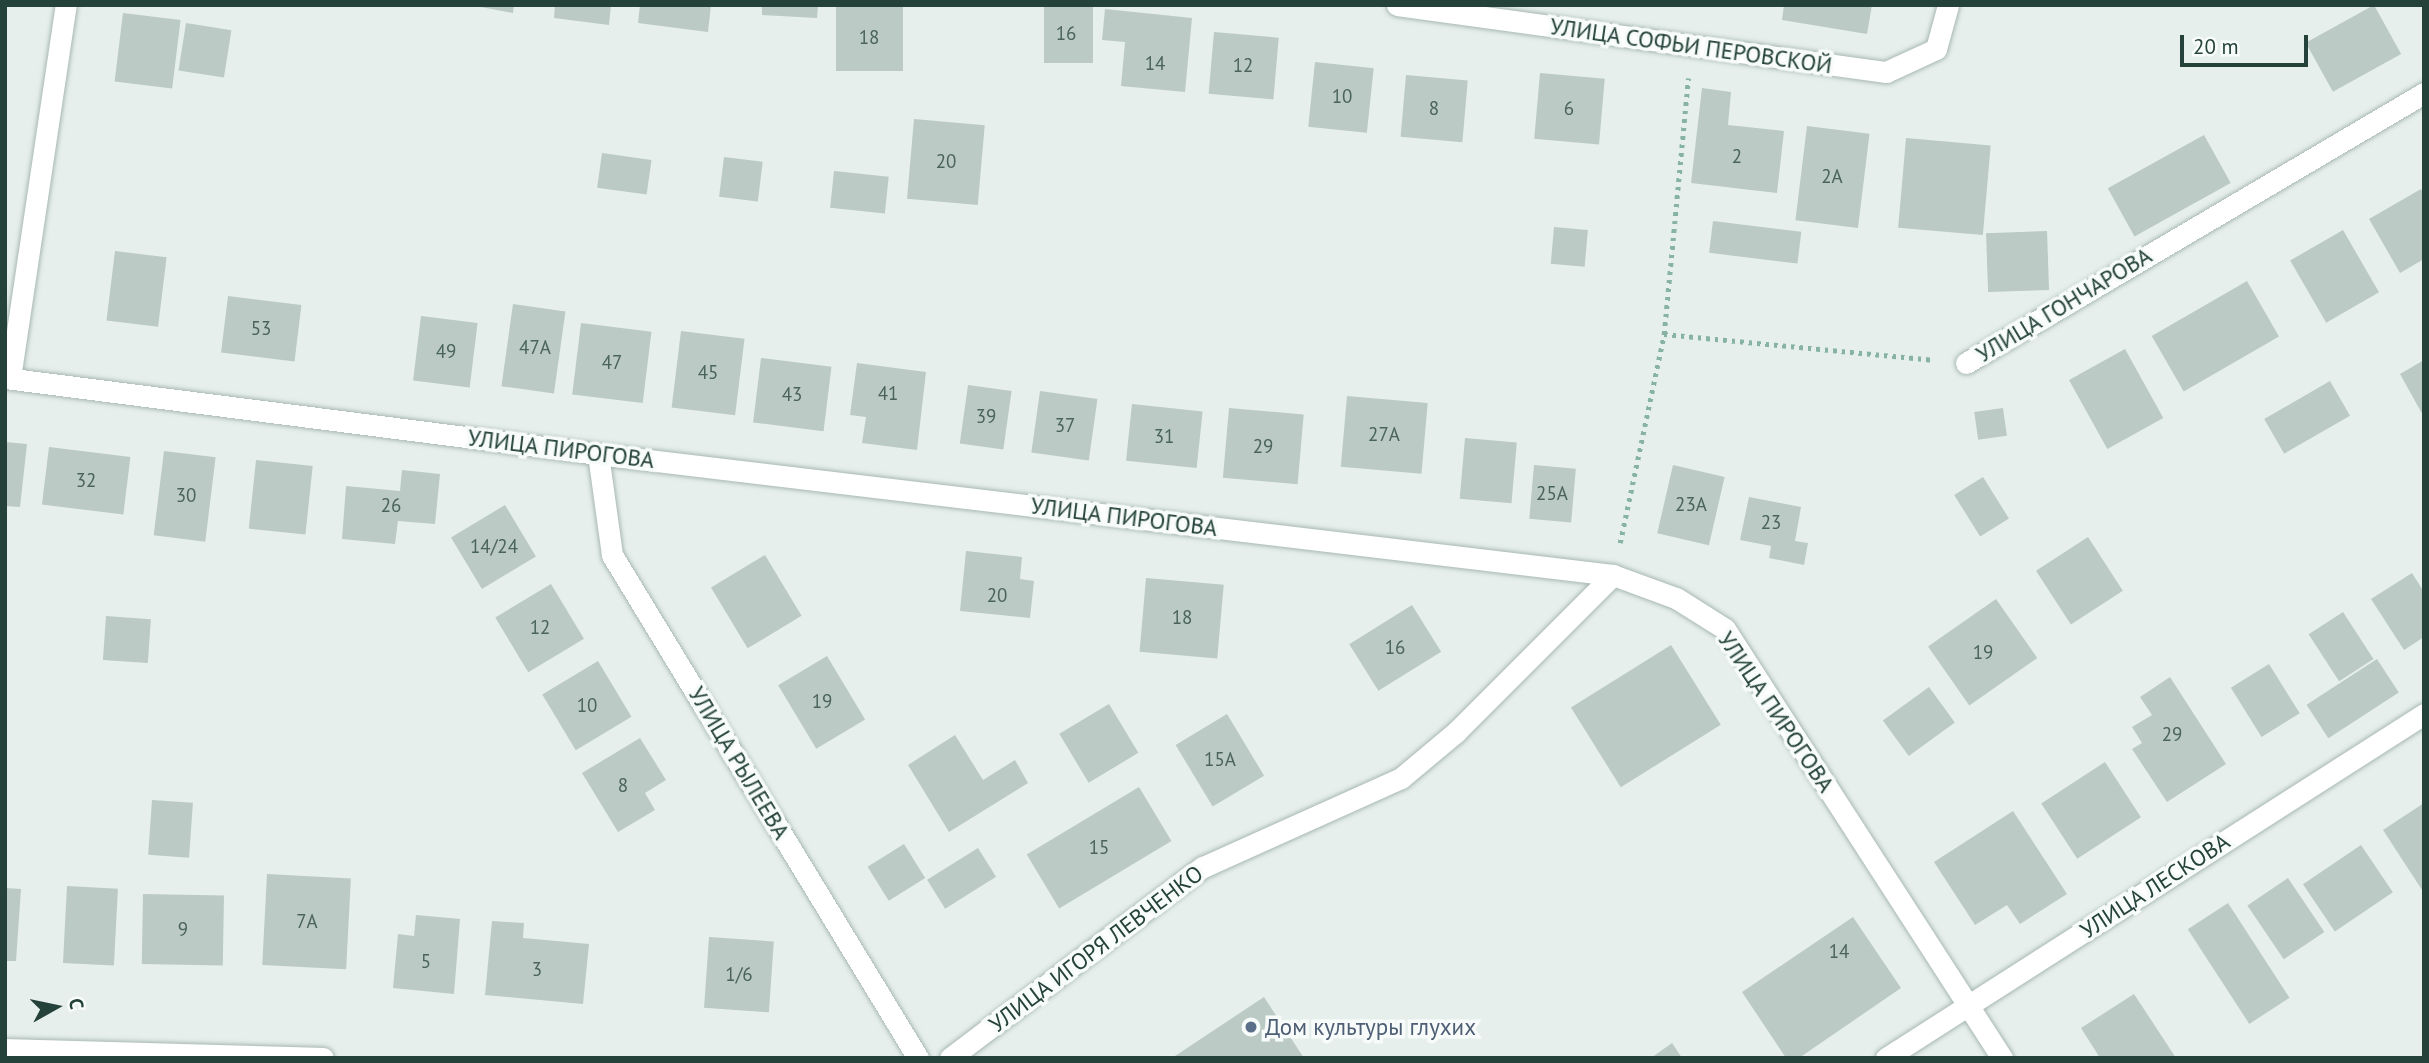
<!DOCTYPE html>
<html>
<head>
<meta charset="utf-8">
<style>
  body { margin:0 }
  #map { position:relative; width:2429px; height:1063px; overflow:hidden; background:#e6efeb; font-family:"PT Sans",sans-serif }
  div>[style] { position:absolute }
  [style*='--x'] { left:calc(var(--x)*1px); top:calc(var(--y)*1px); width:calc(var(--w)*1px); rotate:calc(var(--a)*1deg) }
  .building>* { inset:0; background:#bbcac4; transform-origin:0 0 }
  .path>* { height:4.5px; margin-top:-2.25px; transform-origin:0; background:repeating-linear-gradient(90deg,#86b3a5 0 3.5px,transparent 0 8.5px) }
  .roads { filter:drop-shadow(0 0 2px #a8b8b2) drop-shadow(0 0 2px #a8b8b2) }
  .minor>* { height:21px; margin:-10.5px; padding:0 10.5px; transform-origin:10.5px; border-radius:10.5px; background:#fff }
  .dots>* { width:19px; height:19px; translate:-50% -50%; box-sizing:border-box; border:4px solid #f7fbf9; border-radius:50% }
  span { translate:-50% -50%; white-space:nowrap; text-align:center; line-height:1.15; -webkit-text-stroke:7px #f7fbf9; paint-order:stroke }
  .number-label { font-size:19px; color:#4a645c }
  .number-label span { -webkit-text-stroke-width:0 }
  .street-label { font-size:23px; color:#24423a }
  .service-label { font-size:23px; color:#4e5e75 }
  .left { translate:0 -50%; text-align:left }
  .frame { position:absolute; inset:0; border:7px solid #24423a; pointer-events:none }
  .north { position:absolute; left:21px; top:972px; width:70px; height:70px; -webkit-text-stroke:5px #f7fbf9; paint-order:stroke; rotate:81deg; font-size:19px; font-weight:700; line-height:28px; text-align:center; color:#24423a }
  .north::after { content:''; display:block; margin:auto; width:24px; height:32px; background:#24423a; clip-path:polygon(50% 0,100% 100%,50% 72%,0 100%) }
  .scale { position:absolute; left:2180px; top:35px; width:128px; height:32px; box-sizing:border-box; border:4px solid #24423a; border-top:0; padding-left:9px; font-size:21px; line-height:24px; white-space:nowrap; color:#24423a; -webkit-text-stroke:5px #f7fbf9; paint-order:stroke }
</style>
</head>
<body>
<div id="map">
  <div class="building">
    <div style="clip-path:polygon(470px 5px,514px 5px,513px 13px)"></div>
    <div style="clip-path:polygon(555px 5px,611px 5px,609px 25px,554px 18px)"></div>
    <div style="clip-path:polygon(640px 5px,711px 5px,708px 32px,638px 23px)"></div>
    <div style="clip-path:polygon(762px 5px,818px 5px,817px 18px,762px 15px)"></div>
    <div style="left:836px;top:5px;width:67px;height:66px"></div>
    <div style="left:1044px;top:5px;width:49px;height:58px"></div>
    <div style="clip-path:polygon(1784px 5px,1872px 5px,1867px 34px,1782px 20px)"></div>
    <div style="left:2374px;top:5px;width:56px;height:78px;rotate:61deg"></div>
    <div style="clip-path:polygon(1105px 9px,1192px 18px,1185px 92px,1121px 86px,1125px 42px,1102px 40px)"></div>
    <div style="left:123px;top:13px;width:58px;height:69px;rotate:7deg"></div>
    <div style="left:186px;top:23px;width:46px;height:48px;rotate:9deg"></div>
    <div style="left:1214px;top:32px;width:65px;height:62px;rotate:5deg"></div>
    <div style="left:1315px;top:62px;width:59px;height:65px;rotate:6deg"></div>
    <div style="left:1540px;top:73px;width:65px;height:66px;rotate:5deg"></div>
    <div style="left:1406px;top:75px;width:62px;height:62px;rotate:5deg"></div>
    <div style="clip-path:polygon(1702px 88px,1731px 92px,1728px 125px,1784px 131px,1777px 193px,1691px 183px)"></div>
    <div style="left:914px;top:119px;width:71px;height:80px;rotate:5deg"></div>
    <div style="left:1807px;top:126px;width:63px;height:95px;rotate:7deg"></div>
    <div style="left:2204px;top:135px;width:55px;height:110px;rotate:61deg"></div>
    <div style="left:1906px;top:138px;width:85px;height:90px;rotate:5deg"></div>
    <div style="left:602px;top:153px;width:50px;height:35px;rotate:8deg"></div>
    <div style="left:724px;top:157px;width:39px;height:40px;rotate:7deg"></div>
    <div style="left:834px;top:171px;width:55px;height:37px;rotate:6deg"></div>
    <div style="clip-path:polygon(2421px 189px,2424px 195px,2424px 259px,2400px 273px,2369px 219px)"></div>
    <div style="left:1713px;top:221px;width:89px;height:32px;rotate:7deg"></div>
    <div style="left:1554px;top:227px;width:34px;height:37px;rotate:5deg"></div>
    <div style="left:2343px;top:230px;width:72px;height:61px;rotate:60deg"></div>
    <div style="left:2047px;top:231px;width:59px;height:61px;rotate:88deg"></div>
    <div style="left:115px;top:251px;width:52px;height:70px;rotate:7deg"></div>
    <div style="left:2247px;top:281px;width:64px;height:110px;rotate:60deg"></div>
    <div style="left:228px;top:296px;width:74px;height:57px;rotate:7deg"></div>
    <div style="left:513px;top:304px;width:53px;height:83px;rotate:8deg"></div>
    <div style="left:421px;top:316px;width:57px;height:65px;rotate:7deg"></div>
    <div style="left:581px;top:323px;width:71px;height:72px;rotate:7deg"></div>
    <div style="left:681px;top:331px;width:64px;height:77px;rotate:7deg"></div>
    <div style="left:2125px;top:349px;width:79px;height:64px;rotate:61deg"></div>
    <div style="left:761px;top:358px;width:71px;height:65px;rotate:7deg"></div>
    <div style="clip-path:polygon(2424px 360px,2424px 417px,2400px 374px)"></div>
    <div style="clip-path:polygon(857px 363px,926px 372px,917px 450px,862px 443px,866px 417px,850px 415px)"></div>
    <div style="left:2330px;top:381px;width:40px;height:76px;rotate:60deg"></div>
    <div style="left:968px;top:385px;width:44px;height:59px;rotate:8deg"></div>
    <div style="left:1040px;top:391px;width:58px;height:62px;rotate:8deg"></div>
    <div style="left:1347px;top:396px;width:81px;height:71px;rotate:5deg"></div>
    <div style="left:1132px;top:404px;width:71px;height:57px;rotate:6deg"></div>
    <div style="left:1229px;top:408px;width:75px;height:70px;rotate:5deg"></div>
    <div style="left:2003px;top:408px;width:28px;height:29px;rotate:82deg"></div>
    <div style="left:1465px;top:438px;width:52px;height:61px;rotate:5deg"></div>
    <div style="clip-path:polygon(5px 442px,27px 444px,20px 507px,5px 506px)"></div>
    <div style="left:49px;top:447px;width:82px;height:58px;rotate:7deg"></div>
    <div style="left:164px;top:451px;width:52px;height:85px;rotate:7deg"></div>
    <div style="left:256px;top:460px;width:57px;height:69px;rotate:6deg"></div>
    <div style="left:1534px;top:465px;width:42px;height:54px;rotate:5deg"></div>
    <div style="left:1673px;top:465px;width:53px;height:70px;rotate:13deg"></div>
    <div style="clip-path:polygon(402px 470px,440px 474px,435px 524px,398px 521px,395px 544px,342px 539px,346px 486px,400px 491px)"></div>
    <div style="left:1983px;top:477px;width:49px;height:34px;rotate:58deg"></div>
    <div style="clip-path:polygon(1749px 497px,1801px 507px,1795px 541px,1808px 543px,1804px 565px,1769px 558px,1771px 546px,1740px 540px)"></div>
    <div style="left:505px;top:505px;width:60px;height:63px;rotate:59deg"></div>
    <div style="left:2088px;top:537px;width:64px;height:62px;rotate:57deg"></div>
    <div style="clip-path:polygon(966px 551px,1022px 557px,1020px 579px,1034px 581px,1030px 618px,960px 611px)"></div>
    <div style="left:765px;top:555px;width:71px;height:63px;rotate:59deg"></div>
    <div style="clip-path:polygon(2412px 573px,2424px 592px,2424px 637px,2404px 650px,2371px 599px)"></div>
    <div style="left:1146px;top:578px;width:78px;height:74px;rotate:5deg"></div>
    <div style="left:551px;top:584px;width:64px;height:65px;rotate:59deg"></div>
    <div style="left:1996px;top:599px;width:72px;height:83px;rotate:55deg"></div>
    <div style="left:1412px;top:605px;width:55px;height:74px;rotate:58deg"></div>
    <div style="left:2343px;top:612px;width:56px;height:41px;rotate:57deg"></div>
    <div style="left:106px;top:616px;width:45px;height:44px;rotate:4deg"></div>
    <div style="left:1671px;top:645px;width:94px;height:118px;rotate:58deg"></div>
    <div style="left:827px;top:656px;width:74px;height:57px;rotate:59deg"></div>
    <div style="left:2377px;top:659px;width:40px;height:84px;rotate:57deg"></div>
    <div style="left:598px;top:661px;width:65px;height:65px;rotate:59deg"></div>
    <div style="left:2269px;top:664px;width:58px;height:45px;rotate:58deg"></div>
    <div style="clip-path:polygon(2170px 677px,2226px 764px,2167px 802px,2132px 749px,2142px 743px,2132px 727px,2152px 715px,2140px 697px)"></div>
    <div style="left:1929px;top:687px;width:44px;height:57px;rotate:54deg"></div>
    <div style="left:1109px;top:704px;width:57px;height:58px;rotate:59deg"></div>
    <div style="left:1227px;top:714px;width:72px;height:60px;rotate:59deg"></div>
    <div style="clip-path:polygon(955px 735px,983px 780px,1015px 760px,1028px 783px,949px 832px,908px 765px)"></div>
    <div style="clip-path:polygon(640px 738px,666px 780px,645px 793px,655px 810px,618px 832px,582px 773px)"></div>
    <div style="left:2105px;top:762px;width:66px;height:76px;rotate:57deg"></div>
    <div style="left:1139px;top:787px;width:63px;height:131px;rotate:59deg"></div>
    <div style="left:152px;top:800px;width:41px;height:55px;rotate:4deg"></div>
    <div style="clip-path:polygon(2424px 803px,2424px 893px,2383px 830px)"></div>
    <div style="clip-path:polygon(2013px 811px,2067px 894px,2020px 924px,2007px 905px,1975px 925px,1934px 862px)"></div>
    <div style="left:904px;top:844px;width:40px;height:43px;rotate:58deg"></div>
    <div style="left:2361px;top:845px;width:57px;height:70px;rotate:56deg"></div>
    <div style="left:978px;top:848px;width:34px;height:60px;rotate:58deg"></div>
    <div style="left:267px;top:874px;width:84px;height:91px;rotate:3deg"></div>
    <div style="left:2288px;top:878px;width:65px;height:49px;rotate:56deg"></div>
    <div style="left:67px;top:886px;width:51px;height:77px;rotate:3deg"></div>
    <div style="clip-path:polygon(5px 888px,21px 889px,16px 961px,5px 961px)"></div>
    <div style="left:143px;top:894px;width:81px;height:70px;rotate:1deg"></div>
    <div style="left:2228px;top:903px;width:113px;height:48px;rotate:57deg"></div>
    <div style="clip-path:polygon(416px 915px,460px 919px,454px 994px,393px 988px,398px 934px,414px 936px)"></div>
    <div style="clip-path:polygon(1853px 917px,1901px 988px,1799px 1058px,1786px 1058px,1742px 992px)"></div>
    <div style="clip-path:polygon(492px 921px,524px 923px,523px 938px,589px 944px,583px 1004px,485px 995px)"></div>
    <div style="left:709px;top:937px;width:65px;height:71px;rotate:4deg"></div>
    <div style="clip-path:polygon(2134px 994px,2176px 1058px,2100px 1058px,2081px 1028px)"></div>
    <div style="clip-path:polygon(1264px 997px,1304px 1058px,1172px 1058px)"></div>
    <div style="clip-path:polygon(1672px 1043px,1682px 1058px,1651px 1058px)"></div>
  </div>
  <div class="path">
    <div style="--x:1664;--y:334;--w:272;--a:5.5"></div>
    <div style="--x:1620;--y:543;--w:214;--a:-78.1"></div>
    <div style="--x:1664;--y:334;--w:257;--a:-84.6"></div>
  </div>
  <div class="roads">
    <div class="minor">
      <div style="--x:1397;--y:5;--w:494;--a:7.8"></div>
      <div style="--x:1886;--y:72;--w:55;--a:-24.7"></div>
      <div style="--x:1936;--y:49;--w:46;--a:-74.7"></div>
      <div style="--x:1966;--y:363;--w:532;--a:-30.52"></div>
      <div style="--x:5;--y:378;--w:598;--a:7.3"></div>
      <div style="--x:598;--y:454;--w:1022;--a:6.8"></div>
      <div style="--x:1613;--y:575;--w:67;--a:20.1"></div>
      <div style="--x:1676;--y:598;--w:58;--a:32.3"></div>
      <div style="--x:1725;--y:629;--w:511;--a:57.15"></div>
      <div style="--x:10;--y:378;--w:377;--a:-81.5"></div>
      <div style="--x:598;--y:454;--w:102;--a:82.1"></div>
      <div style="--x:612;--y:555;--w:589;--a:58.69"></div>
      <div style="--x:5;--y:1049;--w:318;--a:1.6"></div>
      <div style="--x:950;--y:1058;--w:317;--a:-37.1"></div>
      <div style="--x:1203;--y:867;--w:217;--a:-24.2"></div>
      <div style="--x:1401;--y:778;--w:72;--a:-39.9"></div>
      <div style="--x:1456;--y:732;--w:222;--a:-45"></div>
      <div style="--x:1886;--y:1058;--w:639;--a:-32.6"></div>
    </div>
  </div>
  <div class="dots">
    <div style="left:1251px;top:1027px;background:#5c6f8a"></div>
  </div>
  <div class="number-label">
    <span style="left:1066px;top:34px">16</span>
    <span style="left:869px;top:38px">18</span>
    <span style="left:1155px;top:64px">14</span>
    <span style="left:1243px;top:66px">12</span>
    <span style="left:1342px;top:97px">10</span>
    <span style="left:1434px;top:109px">8</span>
    <span style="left:1569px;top:109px">6</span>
    <span style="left:1737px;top:157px">2</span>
    <span style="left:946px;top:162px">20</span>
    <span style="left:1832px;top:177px">2А</span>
    <span style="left:261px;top:329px">53</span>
    <span style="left:535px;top:348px">47А</span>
    <span style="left:446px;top:352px">49</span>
    <span style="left:612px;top:363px">47</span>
    <span style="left:708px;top:373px">45</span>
    <span style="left:888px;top:394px">41</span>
    <span style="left:792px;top:395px">43</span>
    <span style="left:986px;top:417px">39</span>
    <span style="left:1065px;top:426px">37</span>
    <span style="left:1384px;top:435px">27А</span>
    <span style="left:1164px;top:437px">31</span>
    <span style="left:1263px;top:447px">29</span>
    <span style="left:86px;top:481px">32</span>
    <span style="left:1552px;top:494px">25А</span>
    <span style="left:186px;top:496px">30</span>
    <span style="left:1691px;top:505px">23А</span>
    <span style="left:391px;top:506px">26</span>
    <span style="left:1771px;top:523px">23</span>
    <span style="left:494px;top:547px">14/24</span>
    <span style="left:997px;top:596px">20</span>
    <span style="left:1182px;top:618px">18</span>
    <span style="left:540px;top:628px">12</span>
    <span style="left:1395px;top:648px">16</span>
    <span style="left:1983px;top:653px">19</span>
    <span style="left:822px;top:702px">19</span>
    <span style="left:587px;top:706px">10</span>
    <span style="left:2172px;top:735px">29</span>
    <span style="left:1220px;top:760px">15А</span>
    <span style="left:623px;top:786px">8</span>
    <span style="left:1099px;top:848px">15</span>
    <span style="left:307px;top:922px">7А</span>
    <span style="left:183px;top:930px">9</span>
    <span style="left:1839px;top:952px">14</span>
    <span style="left:426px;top:962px">5</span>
    <span style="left:537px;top:970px">3</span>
    <span style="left:739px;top:975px">1/6</span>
  </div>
  <div class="street-label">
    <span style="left:1691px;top:46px;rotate:8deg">УЛИЦА СОФЬИ ПЕРОВСКОЙ</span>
    <span style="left:2064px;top:305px;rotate:-31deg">УЛИЦА ГОНЧАРОВА</span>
    <span style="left:561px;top:449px;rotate:7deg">УЛИЦА ПИРОГОВА</span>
    <span style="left:1124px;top:517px;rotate:7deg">УЛИЦА ПИРОГОВА</span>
    <span style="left:1776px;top:712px;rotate:56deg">УЛИЦА ПИРОГОВА</span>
    <span style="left:739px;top:763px;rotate:59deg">УЛИЦА РЫЛЕЕВА</span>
    <span style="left:2155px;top:886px;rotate:-33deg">УЛИЦА ЛЕСКОВА</span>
    <span style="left:1096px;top:949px;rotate:-37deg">УЛИЦА ИГОРЯ ЛЕВЧЕНКО</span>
  </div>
  <div class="service-label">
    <span class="left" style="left:1265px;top:1027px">Дом культуры глухих</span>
  </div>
  <div class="frame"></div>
  <div class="north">С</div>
  <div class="scale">20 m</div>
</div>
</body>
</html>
